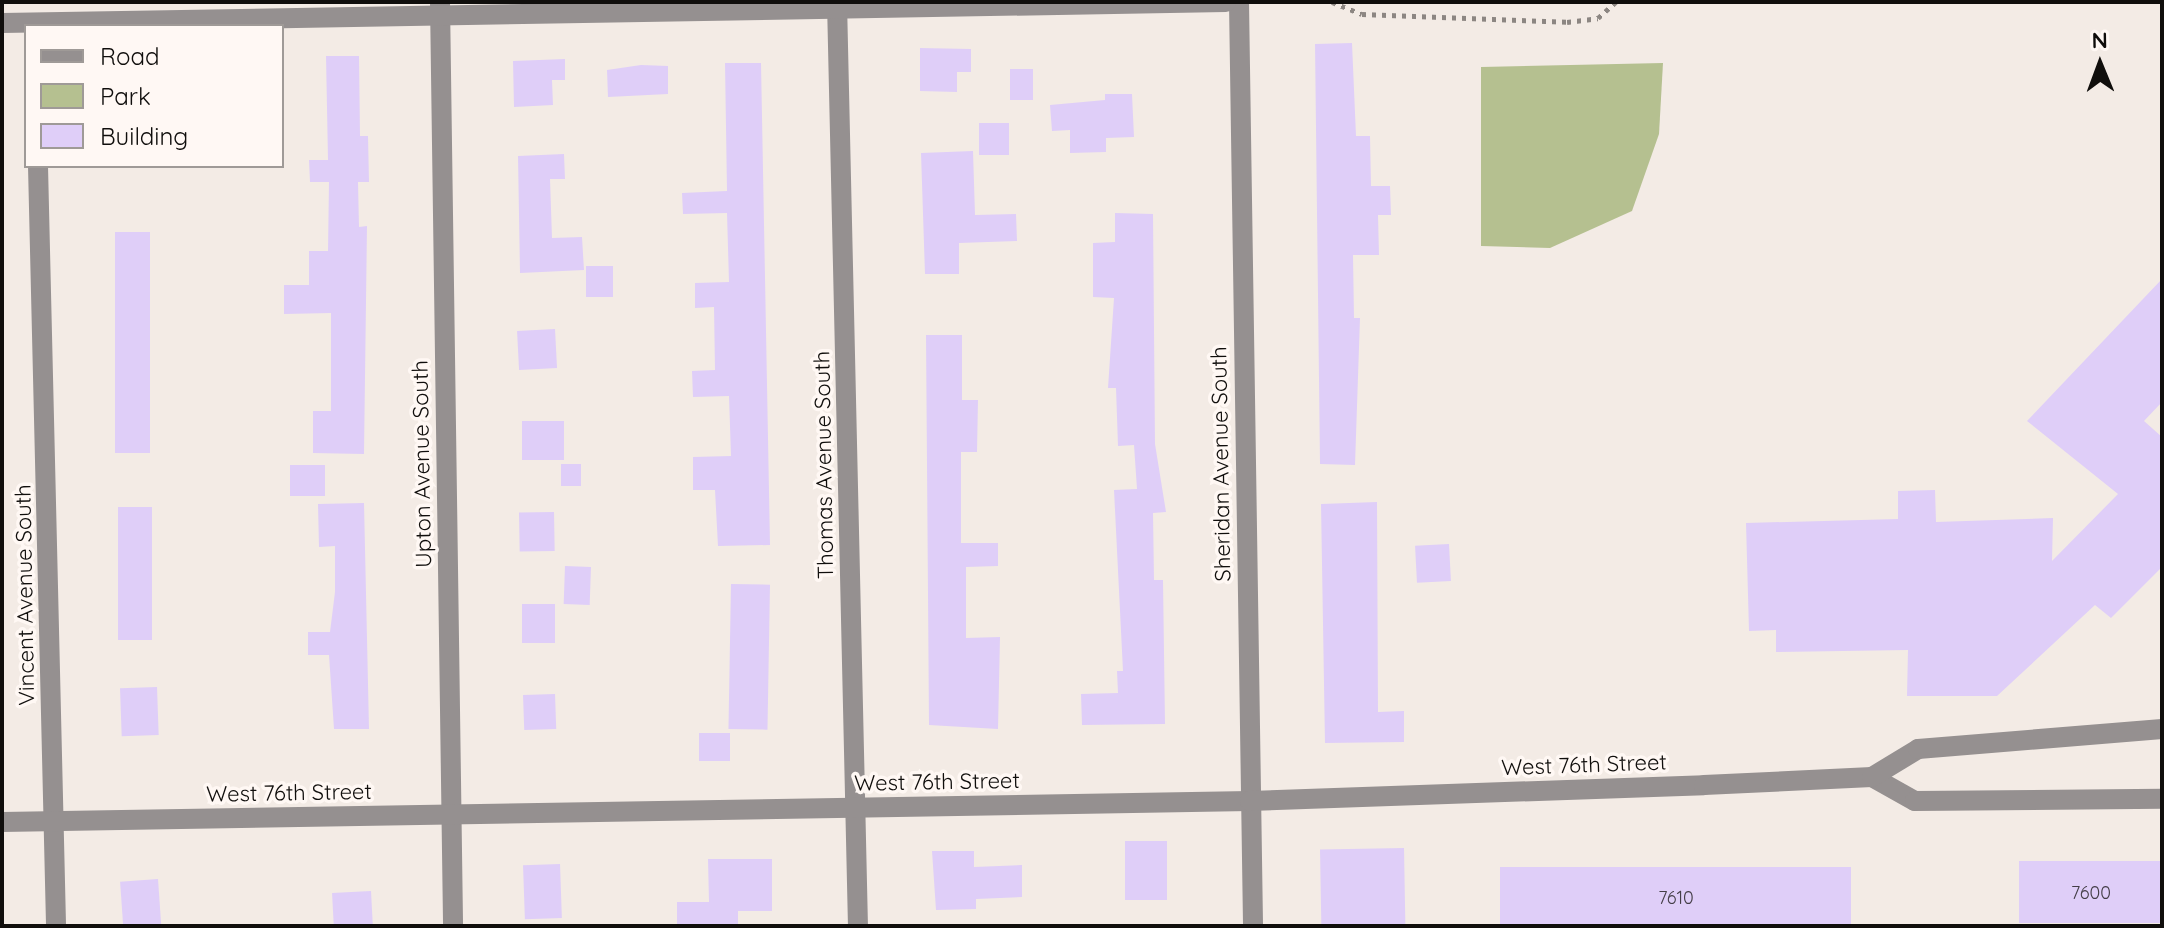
<!DOCTYPE html>
<html>
<head>
<meta charset="utf-8">
<style>
  body { margin:0 }
  #map { position:relative; width:2164px; height:928px; overflow:hidden; background:#f3ebe5; font-family:Quicksand,sans-serif }
  div>[style] { position:absolute }
  [style*='--x'] { left:calc(var(--x)*1px); top:calc(var(--y)*1px); width:calc(var(--w)*1px); rotate:calc(var(--a)*1deg) }
  .green>* { inset:0; background:#b5c090 }
  .building>* { inset:0; background:#dfcef8; transform-origin:0 0 }
  .path>* { height:5px; margin-top:-2.5px; transform-origin:0; background:repeating-linear-gradient(90deg,#8c8682 0 4px,transparent 0 10px) }
  .minor>* { height:20px; margin:-10px; padding:0 10px; transform-origin:10px; border-radius:10px; background:#959090 }
  span { translate:-50% -50%; white-space:nowrap; text-align:center; line-height:1.15; -webkit-text-stroke:7px #fff8f4; paint-order:stroke }
  .number-label { font-size:18px; color:#443e47 }
  .number-label span { -webkit-text-stroke-width:0 }
  .street-label { font-size:22px; color:#100e0c }
  .frame { position:absolute; inset:0; border:4px solid #100e0c; pointer-events:none }
  .legend { position:absolute; left:24px; top:24px; width:260px; height:144px; box-sizing:border-box; background:#fff8f4; border:2px solid #9f9a97; margin:0; padding:10px 14px; list-style:none; font-size:24px; color:#100e0c }
  .legend li { display:flex; align-items:center; gap:16px; height:40px }
  .legend b { width:40px; border:2px solid #9f9a97 }
  .north { position:absolute; left:2060px; top:24px; width:80px; height:80px; -webkit-text-stroke:6px #fff8f4; paint-order:stroke; rotate:359deg; font-size:22px; font-weight:700; line-height:32px; text-align:center; color:#100e0c }
  .north::after { content:''; display:block; margin:auto; width:28px; height:36px; background:#100e0c; clip-path:polygon(50% 0,100% 100%,50% 72%,0 100%) }
</style>
</head>
<body>
<div id="map">
  <div class="green">
    <div style="clip-path:polygon(1663px 63px,1659px 134px,1632px 211px,1550px 248px,1481px 246px,1481px 67px)"></div>
  </div>
  <div class="building">
    <div style="clip-path:polygon(1352px 43px,1356px 136px,1370px 136px,1371px 186px,1390px 186px,1391px 215px,1378px 215px,1379px 255px,1353px 255px,1354px 318px,1360px 318px,1355px 465px,1320px 464px,1315px 44px)"></div>
    <div style="clip-path:polygon(920px 48px,971px 49px,971px 72px,957px 72px,957px 92px,920px 91px)"></div>
    <div style="clip-path:polygon(326px 56px,359px 56px,360px 136px,368px 136px,369px 182px,358px 182px,359px 227px,367px 226px,364px 454px,313px 453px,313px 411px,331px 411px,331px 313px,284px 314px,284px 285px,309px 285px,309px 251px,328px 251px,329px 182px,310px 182px,309px 160px,328px 160px)"></div>
    <div style="clip-path:polygon(565px 59px,565px 80px,552px 80px,553px 105px,514px 107px,513px 61px)"></div>
    <div style="clip-path:polygon(725px 63px,761px 63px,770px 545px,718px 546px,715px 490px,693px 490px,693px 457px,731px 456px,729px 396px,693px 397px,692px 371px,715px 370px,714px 307px,695px 308px,695px 283px,729px 282px,727px 213px,683px 214px,682px 193px,727px 191px)"></div>
    <div style="clip-path:polygon(641px 65px,668px 66px,668px 94px,608px 97px,607px 70px)"></div>
    <div style="left:1010px;top:69px;width:23px;height:31px"></div>
    <div style="clip-path:polygon(1105px 94px,1132px 94px,1134px 137px,1106px 138px,1106px 152px,1070px 153px,1070px 130px,1052px 131px,1050px 105px,1105px 100px)"></div>
    <div style="left:979px;top:123px;width:30px;height:32px"></div>
    <div style="clip-path:polygon(973px 151px,975px 215px,1016px 214px,1017px 241px,959px 243px,959px 274px,925px 274px,921px 153px)"></div>
    <div style="clip-path:polygon(564px 154px,565px 179px,550px 179px,552px 238px,582px 237px,584px 270px,520px 273px,518px 156px)"></div>
    <div style="clip-path:polygon(1115px 213px,1153px 214px,1155px 444px,1166px 512px,1153px 513px,1154px 580px,1163px 580px,1165px 724px,1082px 725px,1081px 694px,1118px 693px,1117px 671px,1123px 671px,1114px 490px,1137px 489px,1134px 445px,1118px 446px,1116px 388px,1108px 388px,1114px 298px,1093px 297px,1093px 243px,1115px 242px)"></div>
    <div style="left:115px;top:232px;width:35px;height:221px"></div>
    <div style="left:586px;top:266px;width:27px;height:31px"></div>
    <div style="clip-path:polygon(2162px 279px,2162px 402px,2144px 421px,2162px 437px,2162px 567px,2111px 618px,2095px 605px,1997px 696px,1907px 696px,1908px 650px,1776px 652px,1776px 630px,1749px 631px,1746px 523px,1898px 519px,1898px 491px,1935px 490px,1936px 522px,2053px 518px,2052px 561px,2118px 494px,2027px 421px)"></div>
    <div style="left:555px;top:329px;width:39px;height:38px;rotate:87deg"></div>
    <div style="clip-path:polygon(926px 335px,962px 335px,962px 400px,978px 400px,977px 452px,961px 452px,961px 543px,998px 543px,998px 566px,966px 567px,966px 638px,1000px 637px,998px 729px,929px 725px)"></div>
    <div style="left:522px;top:421px;width:42px;height:39px"></div>
    <div style="left:561px;top:464px;width:20px;height:22px"></div>
    <div style="left:290px;top:465px;width:35px;height:31px"></div>
    <div style="clip-path:polygon(1377px 502px,1378px 712px,1404px 711px,1404px 742px,1325px 743px,1321px 504px)"></div>
    <div style="clip-path:polygon(364px 503px,369px 729px,334px 729px,329px 655px,308px 655px,308px 632px,330px 632px,335px 592px,335px 546px,319px 547px,318px 504px)"></div>
    <div style="left:118px;top:507px;width:34px;height:133px"></div>
    <div style="left:554px;top:512px;width:39px;height:35px;rotate:89deg"></div>
    <div style="left:1449px;top:544px;width:37px;height:34px;rotate:87deg"></div>
    <div style="left:565px;top:566px;width:26px;height:38px;rotate:2deg"></div>
    <div style="left:731px;top:584px;width:39px;height:145px;rotate:1deg"></div>
    <div style="left:522px;top:604px;width:33px;height:39px"></div>
    <div style="left:157px;top:687px;width:48px;height:37px;rotate:88deg"></div>
    <div style="left:555px;top:694px;width:35px;height:32px;rotate:88deg"></div>
    <div style="left:699px;top:733px;width:31px;height:28px"></div>
    <div style="left:1125px;top:841px;width:42px;height:59px"></div>
    <div style="left:1404px;top:848px;width:78px;height:84px;rotate:89deg"></div>
    <div style="clip-path:polygon(932px 851px,974px 851px,974px 867px,1022px 865px,1022px 897px,976px 899px,976px 909px,936px 910px)"></div>
    <div style="clip-path:polygon(708px 859px,772px 859px,772px 911px,738px 911px,738px 926px,677px 926px,677px 902px,709px 902px)"></div>
    <div style="left:2162px;top:861px;width:62px;height:143px;rotate:90deg"></div>
    <div style="left:560px;top:864px;width:54px;height:37px;rotate:88deg"></div>
    <div style="left:1851px;top:867px;width:59px;height:351px;rotate:90deg"></div>
    <div style="left:158px;top:879px;width:47px;height:38px;rotate:86deg"></div>
    <div style="left:371px;top:891px;width:35px;height:39px;rotate:87deg"></div>
  </div>
  <div class="path">
    <div style="--x:1332;--y:2;--w:32;--a:22"></div>
    <div style="--x:1362;--y:14;--w:205;--a:2.2"></div>
    <div style="--x:1567;--y:22;--w:31;--a:-7"></div>
    <div style="--x:1598;--y:18;--w:24;--a:-42"></div>
  </div>
  <div class="minor">
    <div style="--x:440;--y:2;--w:924;--a:89.19"></div>
    <div style="--x:837;--y:2;--w:924;--a:88.7"></div>
    <div style="--x:1239;--y:2;--w:924;--a:89.13"></div>
    <div style="--x:2;--y:23;--w:1224;--a:-0.98"></div>
    <div style="--x:38;--y:166;--w:760;--a:88.64"></div>
    <div style="--x:1872;--y:777;--w:49;--a:29.2"></div>
    <div style="--x:1915;--y:801;--w:247;--a:-0.5"></div>
    <div style="--x:2;--y:822;--w:1248;--a:-0.96"></div>
    <div style="--x:1250;--y:801;--w:454;--a:-2"></div>
    <div style="--x:1704;--y:785;--w:168;--a:-2.7"></div>
    <div style="--x:1872;--y:777;--w:54;--a:-31.3"></div>
    <div style="--x:1918;--y:749;--w:245;--a:-4.7"></div>
  </div>
  <div class="number-label">
    <span style="left:2091px;top:893px">7600</span>
    <span style="left:1676px;top:898px">7610</span>
  </div>
  <div class="street-label">
    <span style="left:422px;top:464px;rotate:-91deg">Upton Avenue South</span>
    <span style="left:1221px;top:464px;rotate:-91deg">Sheridan Avenue South</span>
    <span style="left:824px;top:465px;rotate:-91deg">Thomas Avenue South</span>
    <span style="left:25px;top:595px;rotate:-91deg">Vincent Avenue South</span>
    <span style="left:1584px;top:765px;rotate:-2deg">West 76th Street</span>
    <span style="left:937px;top:782px;rotate:-1deg">West 76th Street</span>
    <span style="left:289px;top:793px;rotate:-1deg">West 76th Street</span>
  </div>
  <div class="frame"></div>
  <ul class="legend">
  <li><b style="height:10px;background:#959090"></b>Road</li>
  <li><b style="height:22px;background:#b5c090"></b>Park</li>
  <li><b style="height:22px;background:#dfcef8"></b>Building</li>
  </ul>
  <div class="north">N</div>
</div>
</body>
</html>
